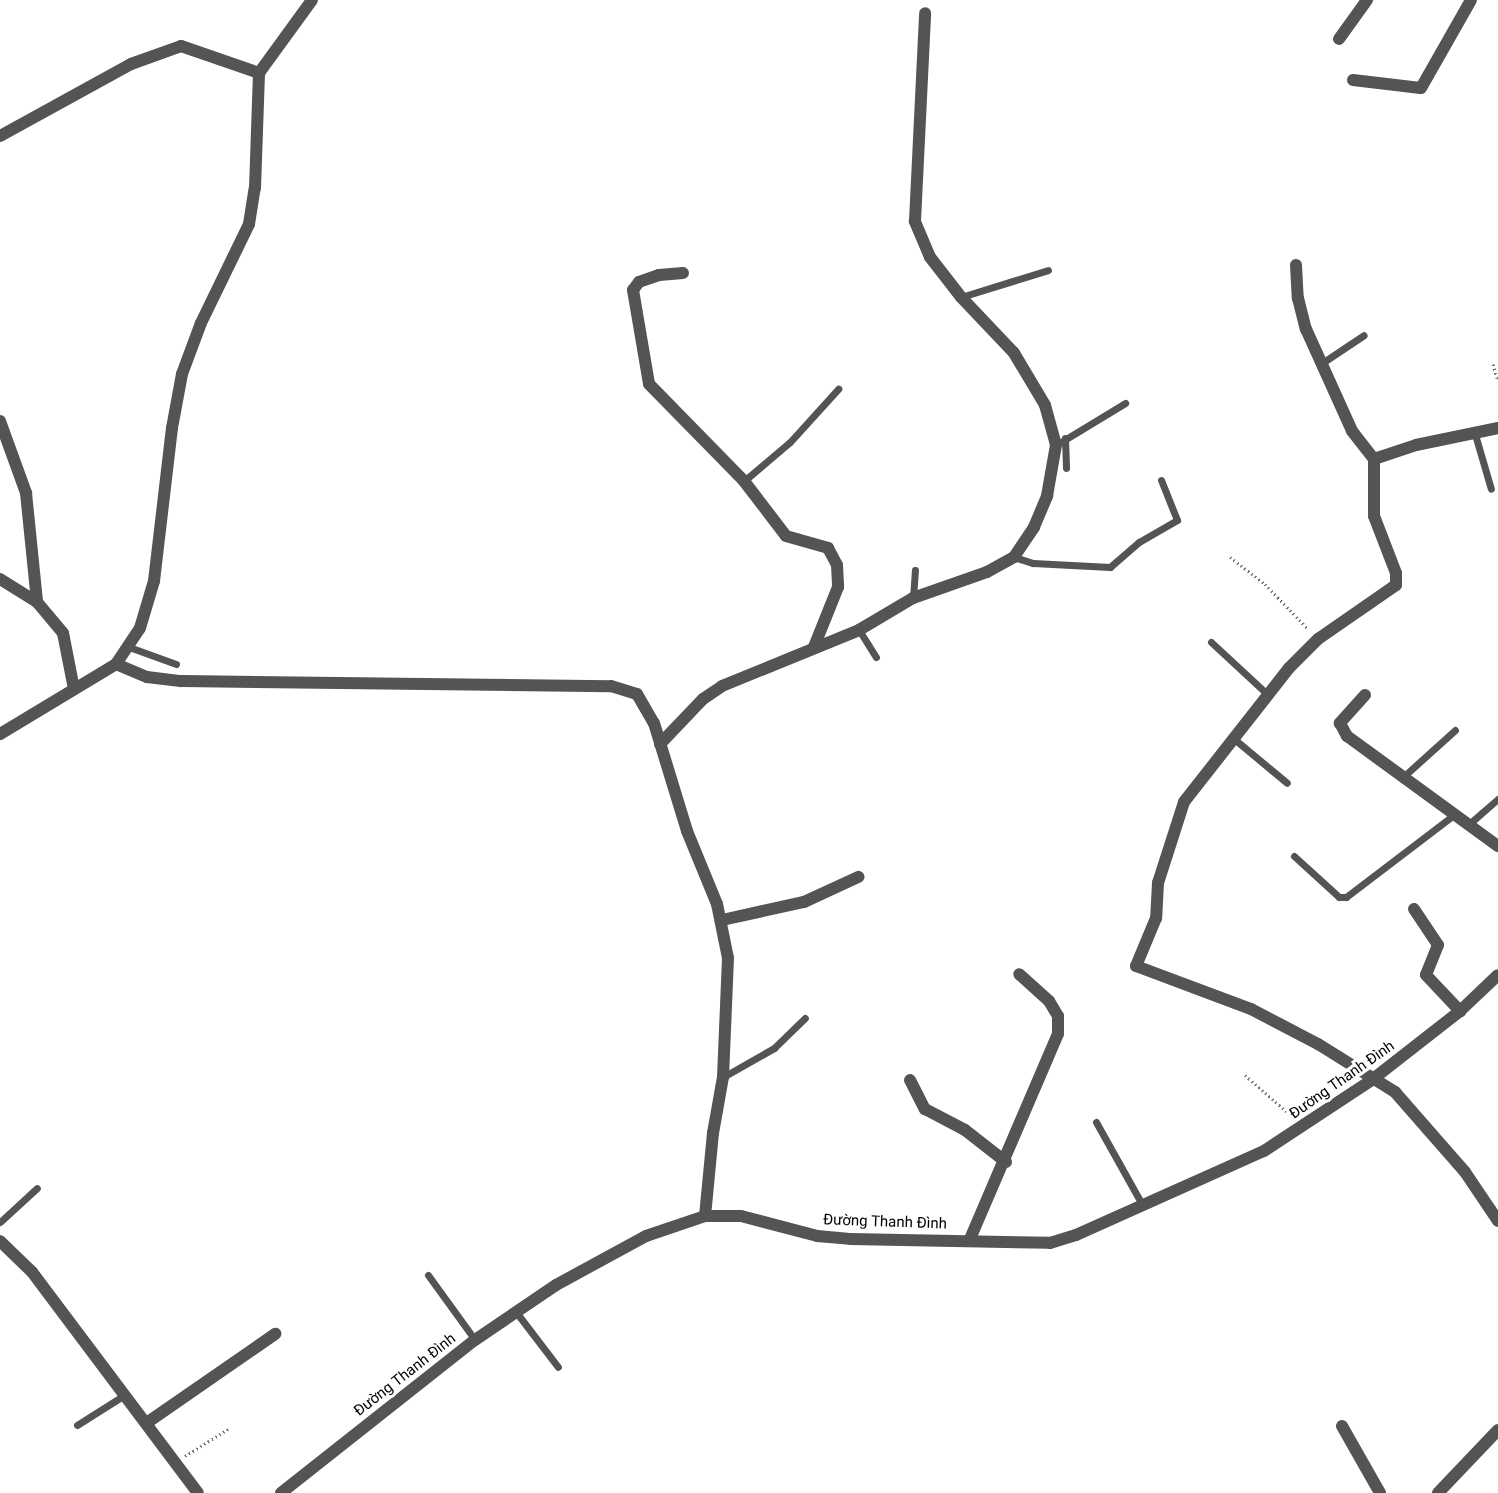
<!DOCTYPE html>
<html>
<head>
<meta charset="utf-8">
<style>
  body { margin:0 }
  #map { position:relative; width:1498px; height:1493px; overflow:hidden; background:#fff; font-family:Roboto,sans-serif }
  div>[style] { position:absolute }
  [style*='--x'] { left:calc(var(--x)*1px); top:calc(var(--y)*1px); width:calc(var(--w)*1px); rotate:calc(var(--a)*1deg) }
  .path>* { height:3px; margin-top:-1.5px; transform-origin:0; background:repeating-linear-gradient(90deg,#767676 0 1.5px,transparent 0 4.5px) }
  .service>* { height:7px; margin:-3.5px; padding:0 3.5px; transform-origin:3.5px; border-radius:3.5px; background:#545454 }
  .minor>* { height:12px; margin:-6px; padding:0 6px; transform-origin:6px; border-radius:6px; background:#545454 }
  .tertiary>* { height:12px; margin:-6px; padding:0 6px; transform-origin:6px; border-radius:6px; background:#545454 }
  span { translate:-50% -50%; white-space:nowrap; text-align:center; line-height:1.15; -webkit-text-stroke:6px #fff; paint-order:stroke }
  .street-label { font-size:15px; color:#000 }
</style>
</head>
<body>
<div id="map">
  <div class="path">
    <div style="--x:1493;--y:364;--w:18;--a:74"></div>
    <div style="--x:1230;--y:557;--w:44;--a:37.6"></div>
    <div style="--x:1265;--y:584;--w:62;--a:46.3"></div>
    <div style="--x:1245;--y:1075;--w:64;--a:41.2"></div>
    <div style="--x:185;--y:1456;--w:51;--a:-32.1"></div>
  </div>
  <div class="service">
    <div style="--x:961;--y:297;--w:91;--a:-17.2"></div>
    <div style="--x:1322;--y:363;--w:50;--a:-33.7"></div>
    <div style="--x:1474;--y:431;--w:60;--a:73.7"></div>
    <div style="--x:1065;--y:438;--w:30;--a:88"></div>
    <div style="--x:1056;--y:445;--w:81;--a:-31.3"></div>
    <div style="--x:744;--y:481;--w:60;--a:-40.3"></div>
    <div style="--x:790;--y:442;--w:72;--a:-47.8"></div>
    <div style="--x:1014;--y:557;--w:20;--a:18"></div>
    <div style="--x:1033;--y:563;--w:77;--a:3"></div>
    <div style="--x:1110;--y:567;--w:38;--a:-41"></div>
    <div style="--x:1139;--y:542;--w:44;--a:-30.1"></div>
    <div style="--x:1177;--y:520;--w:43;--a:-111.8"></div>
    <div style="--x:913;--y:598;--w:28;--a:-86"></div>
    <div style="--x:859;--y:630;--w:32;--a:58"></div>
    <div style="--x:1211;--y:642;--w:75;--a:42.8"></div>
    <div style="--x:129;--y:647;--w:50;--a:19.9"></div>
    <div style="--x:1233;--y:738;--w:70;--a:39.8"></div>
    <div style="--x:1403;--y:777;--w:70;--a:-42.1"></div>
    <div style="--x:1469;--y:824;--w:38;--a:-41"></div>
    <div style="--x:1294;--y:856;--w:61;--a:42.3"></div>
    <div style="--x:1339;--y:897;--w:7;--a:0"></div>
    <div style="--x:1346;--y:897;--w:137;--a:-37.3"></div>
    <div style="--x:723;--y:1077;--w:59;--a:-29.6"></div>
    <div style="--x:774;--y:1048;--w:43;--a:-44.1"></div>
    <div style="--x:1096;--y:1122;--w:96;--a:60.8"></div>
    <div style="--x:0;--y:1222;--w:50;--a:-42.6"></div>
    <div style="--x:428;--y:1275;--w:80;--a:54.1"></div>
    <div style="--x:516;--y:1312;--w:69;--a:52.6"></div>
    <div style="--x:77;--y:1425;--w:58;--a:-32.3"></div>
  </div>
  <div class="minor">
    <div style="--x:1339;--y:39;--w:48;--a:-54.3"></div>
    <div style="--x:1353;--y:80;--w:68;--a:6.7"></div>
    <div style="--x:1421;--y:88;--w:101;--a:-60.4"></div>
    <div style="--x:0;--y:136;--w:149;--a:-28.8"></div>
    <div style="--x:131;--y:64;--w:53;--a:-19.8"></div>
    <div style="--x:181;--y:46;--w:83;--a:19.1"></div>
    <div style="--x:1296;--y:265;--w:33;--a:87"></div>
    <div style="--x:1298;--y:298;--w:32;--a:76"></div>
    <div style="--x:1306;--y:329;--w:112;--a:65.7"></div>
    <div style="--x:1352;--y:431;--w:36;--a:52"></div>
    <div style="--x:1374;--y:459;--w:57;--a:90"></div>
    <div style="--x:1374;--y:516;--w:61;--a:68.9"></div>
    <div style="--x:1396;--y:573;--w:12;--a:90"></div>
    <div style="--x:1396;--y:585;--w:95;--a:145.3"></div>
    <div style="--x:1318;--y:639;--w:41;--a:135"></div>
    <div style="--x:1289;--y:668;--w:170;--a:128.1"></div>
    <div style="--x:1184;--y:802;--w:85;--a:107.8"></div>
    <div style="--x:1158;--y:883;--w:35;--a:93"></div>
    <div style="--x:1156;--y:918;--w:52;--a:112.6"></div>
    <div style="--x:1136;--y:966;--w:123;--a:20.5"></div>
    <div style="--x:1251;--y:1009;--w:76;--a:27.6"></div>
    <div style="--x:1318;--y:1044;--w:91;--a:31.9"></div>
    <div style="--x:1395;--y:1092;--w:106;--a:48.8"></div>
    <div style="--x:1465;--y:1172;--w:59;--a:56"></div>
    <div style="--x:683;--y:273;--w:24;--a:175"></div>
    <div style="--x:659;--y:275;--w:21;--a:161"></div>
    <div style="--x:639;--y:282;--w:10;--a:127"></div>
    <div style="--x:633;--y:290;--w:95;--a:80.3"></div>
    <div style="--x:649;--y:384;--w:136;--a:45.6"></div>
    <div style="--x:744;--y:481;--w:69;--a:52.6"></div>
    <div style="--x:786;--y:536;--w:44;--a:15.9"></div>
    <div style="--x:828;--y:548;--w:19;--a:62"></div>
    <div style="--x:837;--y:565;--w:22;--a:87"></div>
    <div style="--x:838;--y:587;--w:65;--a:111.8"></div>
    <div style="--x:0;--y:421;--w:77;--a:70.1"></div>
    <div style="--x:26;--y:493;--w:110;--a:84.2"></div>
    <div style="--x:37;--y:602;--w:40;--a:50"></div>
    <div style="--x:63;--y:633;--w:57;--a:78.9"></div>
    <div style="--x:1374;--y:459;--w:44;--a:-18.4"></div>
    <div style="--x:1416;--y:445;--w:84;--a:-11.7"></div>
    <div style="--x:0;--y:579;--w:44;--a:31.9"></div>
    <div style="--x:116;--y:664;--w:34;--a:23"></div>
    <div style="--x:147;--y:677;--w:34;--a:7"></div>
    <div style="--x:181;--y:681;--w:430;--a:0.7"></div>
    <div style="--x:611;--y:686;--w:27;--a:17"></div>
    <div style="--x:637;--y:694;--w:34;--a:60"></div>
    <div style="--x:654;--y:723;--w:113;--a:73"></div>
    <div style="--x:687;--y:831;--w:79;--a:67.7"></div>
    <div style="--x:717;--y:904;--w:55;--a:78.5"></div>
    <div style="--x:728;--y:958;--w:119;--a:92.4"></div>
    <div style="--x:723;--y:1077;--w:57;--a:100.1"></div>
    <div style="--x:713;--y:1133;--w:83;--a:95.5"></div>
    <div style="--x:1365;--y:695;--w:38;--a:132"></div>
    <div style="--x:1340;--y:723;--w:15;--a:62"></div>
    <div style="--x:1347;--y:736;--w:187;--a:36.1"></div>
    <div style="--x:0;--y:734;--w:135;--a:-31.1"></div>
    <div style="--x:116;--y:664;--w:43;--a:-56.3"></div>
    <div style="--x:140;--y:628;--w:49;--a:-73.4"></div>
    <div style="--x:154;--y:581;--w:154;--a:-83.3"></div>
    <div style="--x:172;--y:428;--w:55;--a:-79.5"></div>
    <div style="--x:182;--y:374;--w:54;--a:-69.6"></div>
    <div style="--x:201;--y:323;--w:110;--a:-64.1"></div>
    <div style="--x:249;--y:224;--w:36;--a:-81"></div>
    <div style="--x:255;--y:188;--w:115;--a:-88"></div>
    <div style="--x:259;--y:73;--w:90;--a:-54"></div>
    <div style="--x:660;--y:744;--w:62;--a:-46.3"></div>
    <div style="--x:703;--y:699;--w:23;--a:-34"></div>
    <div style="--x:722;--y:686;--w:148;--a:-22.2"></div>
    <div style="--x:859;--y:630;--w:63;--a:-30.7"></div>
    <div style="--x:913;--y:598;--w:78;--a:-19.4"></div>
    <div style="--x:987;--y:572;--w:31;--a:-29"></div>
    <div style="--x:1014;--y:557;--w:36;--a:-56"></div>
    <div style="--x:1034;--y:527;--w:34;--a:-67"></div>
    <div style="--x:1047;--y:496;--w:52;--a:-80"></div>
    <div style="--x:1056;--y:445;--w:41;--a:-105.4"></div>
    <div style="--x:1045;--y:405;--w:61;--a:-120.8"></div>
    <div style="--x:1014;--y:353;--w:77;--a:-133.4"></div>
    <div style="--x:961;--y:297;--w:51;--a:-127.8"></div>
    <div style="--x:930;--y:257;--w:39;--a:-113"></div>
    <div style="--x:915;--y:221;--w:208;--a:-87.2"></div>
    <div style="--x:1414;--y:909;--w:43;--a:56.3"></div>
    <div style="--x:1438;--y:945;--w:32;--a:112"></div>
    <div style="--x:1426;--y:975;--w:50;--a:46.6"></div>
    <div style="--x:722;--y:920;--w:84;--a:-12.4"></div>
    <div style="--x:804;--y:902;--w:60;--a:-24.8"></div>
    <div style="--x:910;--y:1080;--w:33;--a:63"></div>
    <div style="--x:925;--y:1109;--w:45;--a:27.7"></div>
    <div style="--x:965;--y:1130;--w:52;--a:38"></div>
    <div style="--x:970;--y:1239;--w:223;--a:-66.8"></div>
    <div style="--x:1058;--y:1034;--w:18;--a:-90"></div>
    <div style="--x:1058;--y:1016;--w:17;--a:-121"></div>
    <div style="--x:1049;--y:1001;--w:40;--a:-138"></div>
    <div style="--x:0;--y:1241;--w:45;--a:44.1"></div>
    <div style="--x:32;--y:1272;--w:276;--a:53.1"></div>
    <div style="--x:148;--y:1422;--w:155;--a:-34.7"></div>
    <div style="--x:1342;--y:1426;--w:77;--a:60.4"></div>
    <div style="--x:1438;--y:1493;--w:87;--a:-46.4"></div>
  </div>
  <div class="tertiary">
    <div style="--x:281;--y:1493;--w:247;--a:-38.3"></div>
    <div style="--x:475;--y:1340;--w:98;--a:-34.2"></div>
    <div style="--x:556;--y:1285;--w:102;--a:-28.6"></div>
    <div style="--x:646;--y:1236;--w:62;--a:-18.7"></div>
    <div style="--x:705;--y:1216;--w:36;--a:0"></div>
    <div style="--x:741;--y:1216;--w:79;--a:14.7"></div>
    <div style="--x:817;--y:1236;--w:33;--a:5"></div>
    <div style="--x:850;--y:1239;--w:200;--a:1.1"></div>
    <div style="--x:1050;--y:1243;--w:27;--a:-17"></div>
    <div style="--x:1076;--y:1235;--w:206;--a:-24.1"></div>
    <div style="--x:1264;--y:1151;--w:131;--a:-33.4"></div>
    <div style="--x:1373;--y:1079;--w:110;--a:-38"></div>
    <div style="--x:1460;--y:1011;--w:52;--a:-43.5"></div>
  </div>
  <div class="street-label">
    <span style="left:1342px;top:1080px;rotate:-35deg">Đường Thanh Đình</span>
    <span style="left:885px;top:1222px;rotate:2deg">Đường Thanh Đình</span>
    <span style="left:405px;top:1375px;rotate:-38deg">Đường Thanh Đình</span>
  </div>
</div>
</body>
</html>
